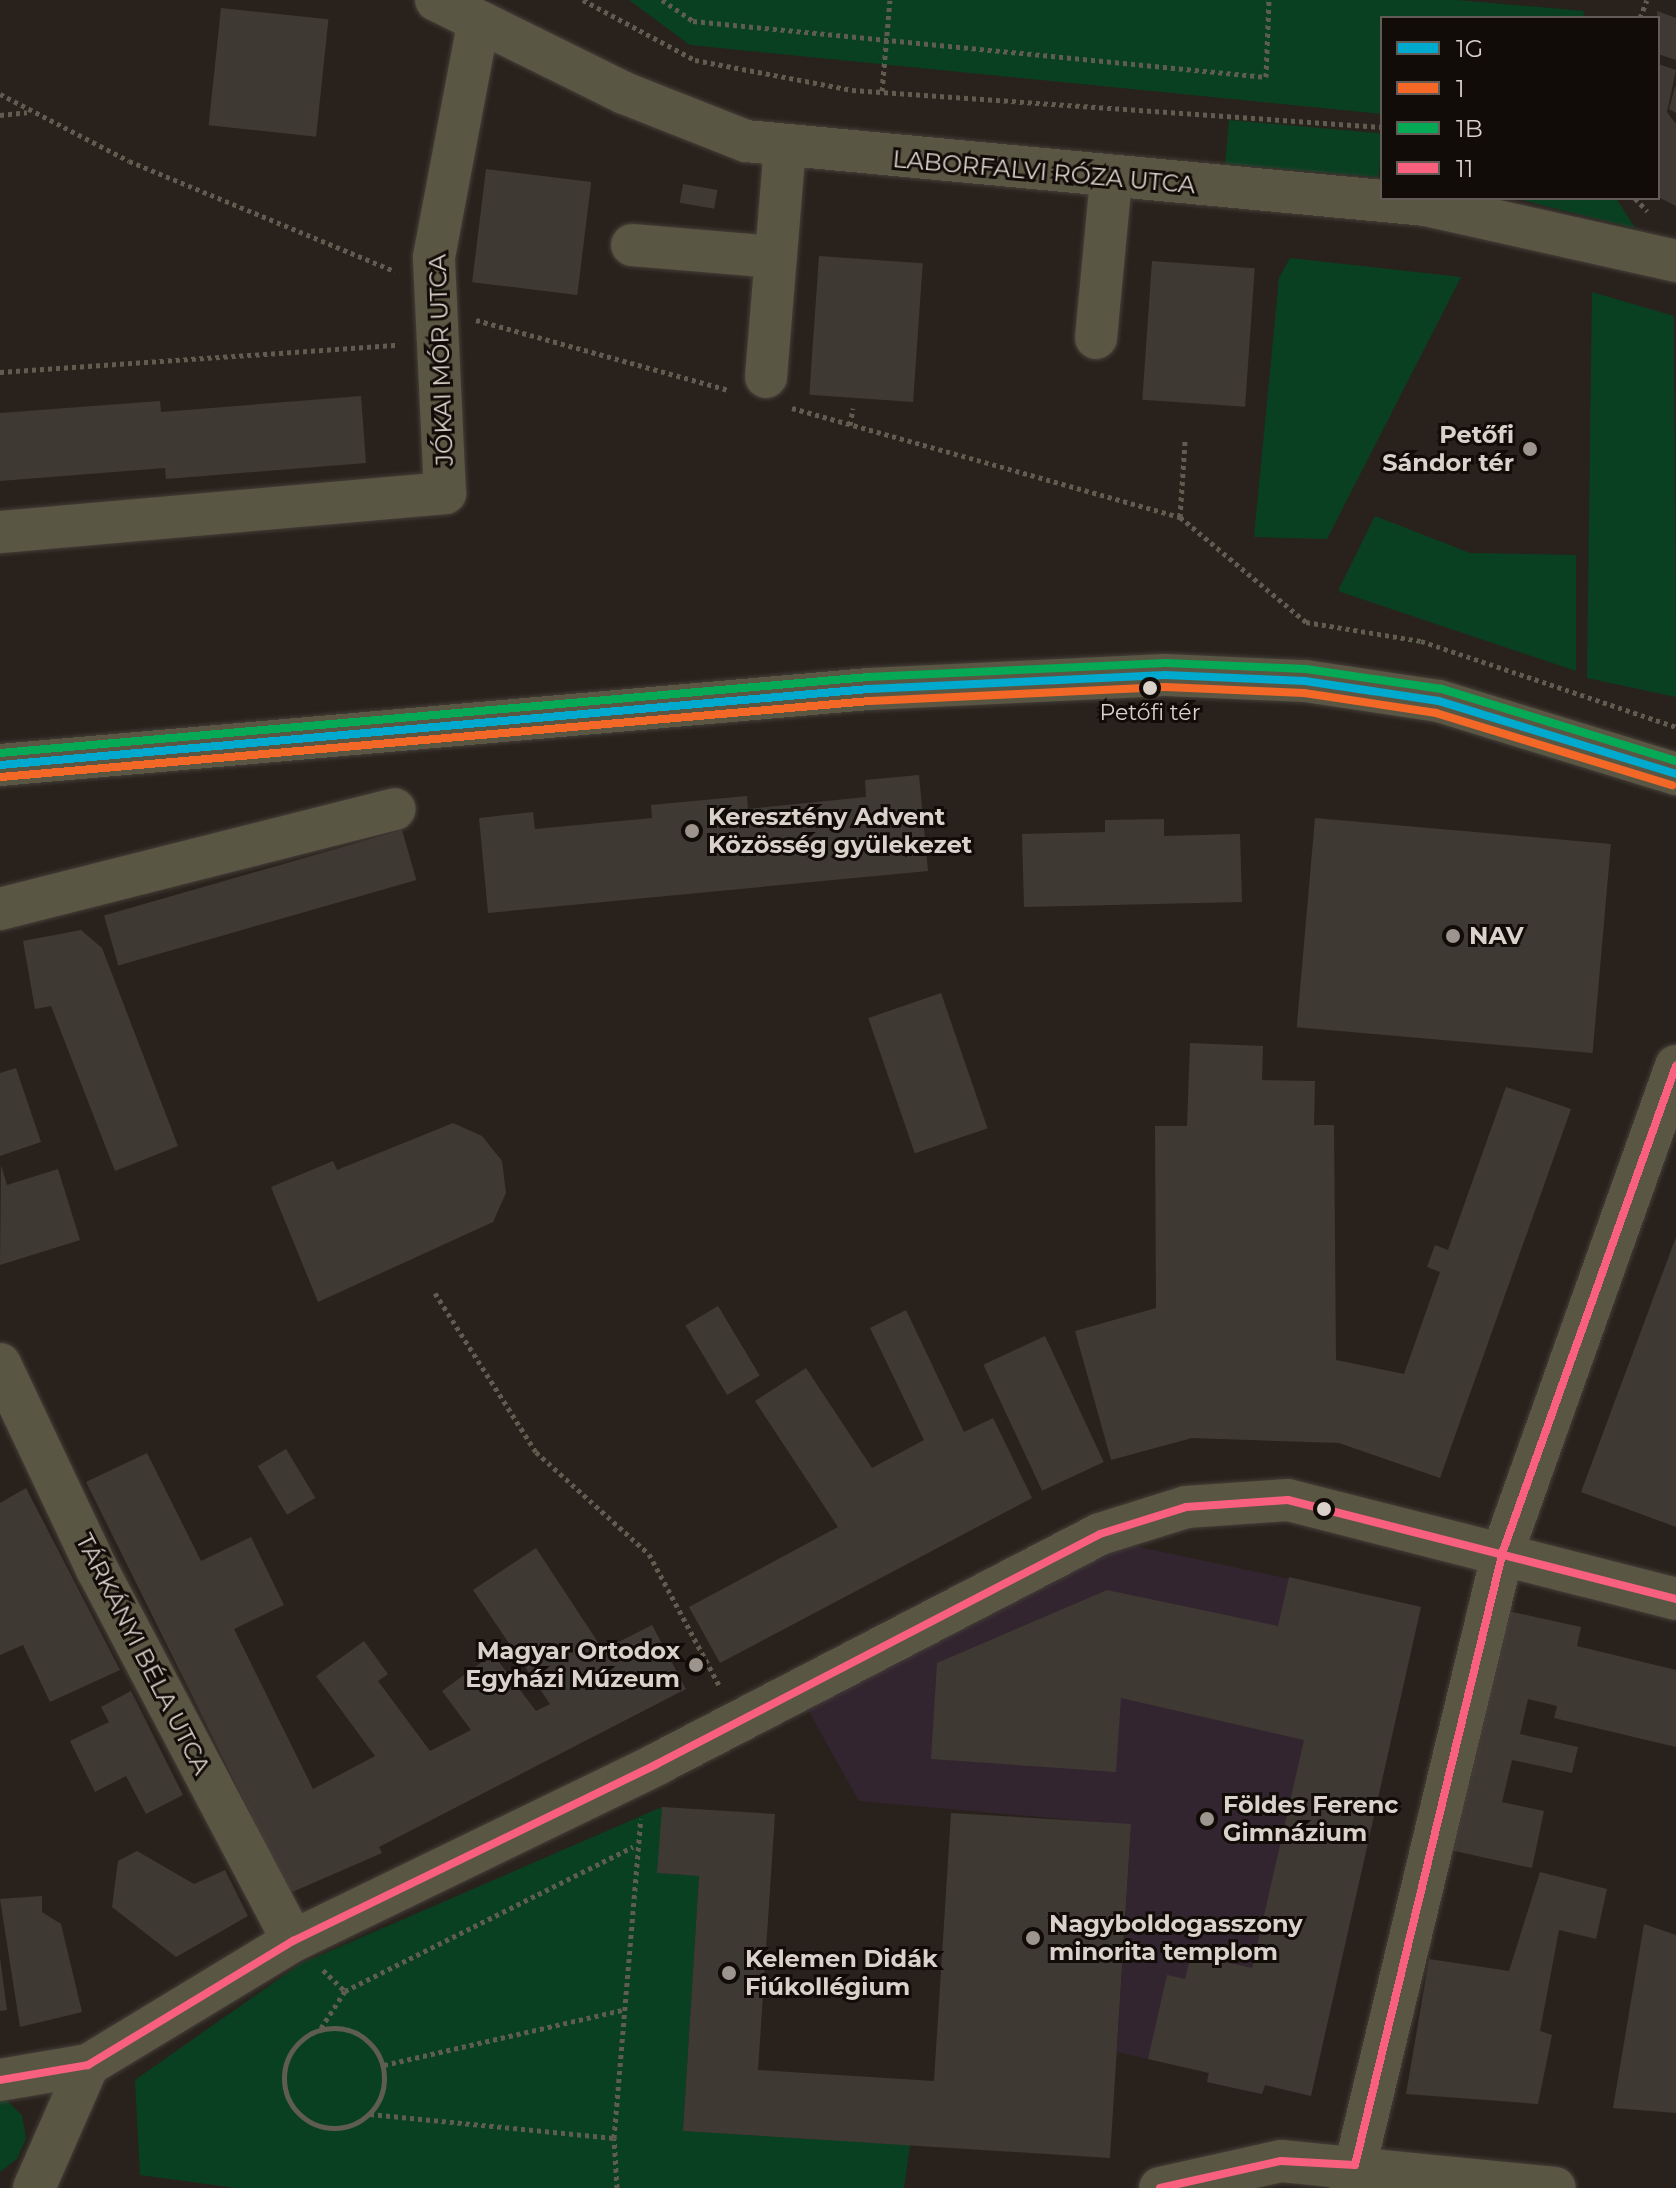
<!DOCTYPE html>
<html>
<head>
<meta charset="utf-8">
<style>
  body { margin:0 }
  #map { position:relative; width:1676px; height:2188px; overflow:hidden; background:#29221c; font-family:Montserrat,sans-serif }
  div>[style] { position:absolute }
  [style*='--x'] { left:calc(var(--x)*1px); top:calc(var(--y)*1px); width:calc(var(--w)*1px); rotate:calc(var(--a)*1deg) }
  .education>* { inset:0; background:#33252f }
  .green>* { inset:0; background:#094021; transform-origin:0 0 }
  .building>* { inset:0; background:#3f3934; transform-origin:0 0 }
  .path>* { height:5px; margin-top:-2.5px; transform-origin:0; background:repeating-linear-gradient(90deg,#5f5c50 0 4px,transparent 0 8px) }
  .path>.ring { margin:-2.5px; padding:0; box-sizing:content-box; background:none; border:5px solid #5f5c50; border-radius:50% }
  .roads { filter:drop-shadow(0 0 2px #443e39) drop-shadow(0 0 2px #443e39) }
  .minor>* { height:42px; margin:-21px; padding:0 21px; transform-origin:21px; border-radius:21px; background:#595643 }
  .bus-1>* { height:8px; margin:-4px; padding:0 4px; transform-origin:4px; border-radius:4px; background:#00a9ce }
  .bus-2>* { height:8px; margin:-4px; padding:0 4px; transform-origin:4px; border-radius:4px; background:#f36827 }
  .bus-3>* { height:8px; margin:-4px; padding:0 4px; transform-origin:4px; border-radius:4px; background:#06aa56 }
  .bus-4>* { height:8px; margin:-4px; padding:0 4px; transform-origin:4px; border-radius:4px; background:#f8607d }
  .dots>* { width:22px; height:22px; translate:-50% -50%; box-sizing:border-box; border:4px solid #120c08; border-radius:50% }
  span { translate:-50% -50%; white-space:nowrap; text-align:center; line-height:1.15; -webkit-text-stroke:6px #120c08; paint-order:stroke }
  .bus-label { font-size:22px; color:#dad1ca }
  .street-label { font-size:24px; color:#dad1ca }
  .poi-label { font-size:24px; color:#dad1ca; font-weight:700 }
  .right { translate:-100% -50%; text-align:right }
  .left { translate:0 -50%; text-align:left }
  .legend { position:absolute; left:1380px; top:16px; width:280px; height:184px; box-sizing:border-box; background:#120c08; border:2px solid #625b56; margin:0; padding:10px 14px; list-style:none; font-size:24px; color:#dad1ca }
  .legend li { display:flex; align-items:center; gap:16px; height:40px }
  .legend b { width:40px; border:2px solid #625b56 }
</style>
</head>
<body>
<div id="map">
  <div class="education">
    <div style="clip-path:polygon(1116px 1542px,1421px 1607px,1311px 2096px,1265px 2085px,1262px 2094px,1234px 2088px,1207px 2082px,1208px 2072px,1117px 2052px,1131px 1825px,859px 1801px,803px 1701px)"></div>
  </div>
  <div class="green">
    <div style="clip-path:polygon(629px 0,1457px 0,1584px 11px,1583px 18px,1382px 18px,1382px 114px,690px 45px)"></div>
    <div style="left:1229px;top:120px;width:154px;height:44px;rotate:5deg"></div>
    <div style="clip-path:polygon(1514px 198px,1616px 198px,1635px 228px,1549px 207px)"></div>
    <div style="clip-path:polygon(1290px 258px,1461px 277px,1327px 539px,1254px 537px,1279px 278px)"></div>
    <div style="clip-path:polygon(1592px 292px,1674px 316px,1676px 697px,1587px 678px)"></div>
    <div style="clip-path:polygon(1375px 516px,1470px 553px,1576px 555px,1576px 671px,1338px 591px)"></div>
    <div style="clip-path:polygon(662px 1807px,658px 1873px,699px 1876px,683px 2131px,910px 2145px,904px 2188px,236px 2188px,140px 2175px,135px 2080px,300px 1964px)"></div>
    <div style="clip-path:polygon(0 2094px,22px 2115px,26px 2139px,17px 2159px,0 2172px)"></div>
  </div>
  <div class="building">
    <div style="left:221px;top:8px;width:108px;height:118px;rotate:6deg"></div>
    <div style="clip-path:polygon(1657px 11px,1676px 18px,1676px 60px,1658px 54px)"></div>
    <div style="clip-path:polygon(1658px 64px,1676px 70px,1667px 112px,1676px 124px,1676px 206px,1658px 197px)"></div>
    <div style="clip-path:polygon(1675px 87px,1676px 87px,1676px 113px,1669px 109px)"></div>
    <div style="left:486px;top:169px;width:106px;height:114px;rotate:7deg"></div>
    <div style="left:683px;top:184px;width:35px;height:19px;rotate:10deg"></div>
    <div style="left:819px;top:256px;width:104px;height:139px;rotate:4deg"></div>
    <div style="left:1152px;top:261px;width:103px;height:139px;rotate:4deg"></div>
    <div style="clip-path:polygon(361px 396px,366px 463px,166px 479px,165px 468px,0 481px,0 413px,160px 401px,161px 412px)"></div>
    <div style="clip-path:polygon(919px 775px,928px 871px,488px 913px,479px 818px,533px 812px,535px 829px,652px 818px,651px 805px,747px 796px,748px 809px,866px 797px,865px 780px)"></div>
    <div style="left:1315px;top:818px;width:297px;height:210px;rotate:5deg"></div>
    <div style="clip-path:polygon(1164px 819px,1164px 836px,1240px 834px,1242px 902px,1024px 907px,1022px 834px,1105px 832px,1105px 820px)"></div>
    <div style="left:402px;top:830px;width:52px;height:310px;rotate:74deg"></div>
    <div style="clip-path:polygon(81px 930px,102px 948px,178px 1146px,115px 1171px,51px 1006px,35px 1009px,23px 941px)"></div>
    <div style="left:941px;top:993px;width:143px;height:77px;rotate:71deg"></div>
    <div style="clip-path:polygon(1190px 1043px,1263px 1046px,1262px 1080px,1315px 1081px,1314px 1125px,1334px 1125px,1336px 1360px,1404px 1374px,1440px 1272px,1427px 1267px,1435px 1245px,1448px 1250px,1506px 1087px,1571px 1109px,1440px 1478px,1339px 1443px,1192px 1438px,1111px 1460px,1075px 1331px,1156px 1308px,1155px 1126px,1187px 1126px)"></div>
    <div style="clip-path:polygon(16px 1068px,41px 1142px,0 1156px,0 1073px)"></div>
    <div style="clip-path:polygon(453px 1123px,482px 1136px,502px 1161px,506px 1193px,493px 1222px,318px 1302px,271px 1187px,333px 1161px,337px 1170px)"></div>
    <div style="clip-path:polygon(1px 1165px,7px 1185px,58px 1169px,80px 1240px,0 1265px)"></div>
    <div style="clip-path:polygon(1676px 1237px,1676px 1527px,1581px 1492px)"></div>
    <div style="left:718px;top:1306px;width:81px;height:38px;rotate:59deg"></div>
    <div style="clip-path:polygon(906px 1310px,964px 1432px,993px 1418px,1032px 1498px,720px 1663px,689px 1607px,838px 1527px,755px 1401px,806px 1368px,872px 1468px,924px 1440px,870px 1328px)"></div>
    <div style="left:1045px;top:1336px;width:139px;height:68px;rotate:65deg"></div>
    <div style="left:286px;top:1449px;width:57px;height:33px;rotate:59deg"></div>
    <div style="clip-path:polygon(147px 1453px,201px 1561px,251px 1537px,284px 1605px,234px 1629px,313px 1789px,375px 1756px,316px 1676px,364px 1641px,388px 1674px,378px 1681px,430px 1751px,471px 1730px,442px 1691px,493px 1654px,536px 1711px,550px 1704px,473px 1590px,536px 1548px,603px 1650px,652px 1625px,686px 1689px,379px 1847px,382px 1853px,290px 1893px,86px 1482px)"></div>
    <div style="clip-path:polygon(26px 1488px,120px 1670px,50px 1702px,23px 1645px,0 1655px,0 1503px)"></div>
    <div style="clip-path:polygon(1289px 1577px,1421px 1607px,1311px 2096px,1265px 2085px,1262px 2094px,1234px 2088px,1207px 2082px,1209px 2073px,1148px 2059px,1167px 1975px,1185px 1979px,1191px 1954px,1252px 1968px,1304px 1740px,1121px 1698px,1116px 1772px,931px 1759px,937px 1663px,1107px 1590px,1278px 1626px)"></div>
    <div style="clip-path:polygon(1503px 1610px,1581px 1627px,1577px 1646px,1676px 1670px,1676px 1747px,1554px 1718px,1557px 1706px,1528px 1699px,1520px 1734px,1578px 1747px,1572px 1773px,1512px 1760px,1502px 1802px,1544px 1811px,1532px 1868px,1450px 1850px)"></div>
    <div style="clip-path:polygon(131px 1691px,183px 1795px,146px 1814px,126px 1776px,95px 1792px,70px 1741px,109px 1722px,101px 1707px)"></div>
    <div style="clip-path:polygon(662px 1807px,775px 1814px,758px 2070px,934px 2081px,951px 1813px,1131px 1824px,1110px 2158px,683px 2131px,699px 1876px,657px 1873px)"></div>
    <div style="clip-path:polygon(137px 1851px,194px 1884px,225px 1870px,248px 1916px,176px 1957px,112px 1907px,118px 1861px)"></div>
    <div style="clip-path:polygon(1540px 1872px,1607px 1889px,1596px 1939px,1559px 1930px,1540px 2031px,1552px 2035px,1538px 2104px,1406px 2094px,1429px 1959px,1509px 1971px)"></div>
    <div style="clip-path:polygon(42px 1896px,42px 1912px,61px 1924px,82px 2012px,20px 2027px,0 1899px)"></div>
    <div style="clip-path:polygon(1644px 1924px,1676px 1935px,1676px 2113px,1613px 2108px)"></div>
    <div style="clip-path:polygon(0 1958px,7px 2010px,0 2011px)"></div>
  </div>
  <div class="path">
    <div style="--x:583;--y:0;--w:127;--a:28.2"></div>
    <div style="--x:695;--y:60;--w:160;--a:10.8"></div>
    <div style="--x:852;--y:90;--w:531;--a:3.99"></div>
    <div style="--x:662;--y:0;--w:37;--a:34"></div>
    <div style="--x:693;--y:21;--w:576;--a:5.58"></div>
    <div style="--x:1266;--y:77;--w:77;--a:-87.8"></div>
    <div style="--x:1640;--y:18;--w:19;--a:-69"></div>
    <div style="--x:882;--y:91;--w:91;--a:-85"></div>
    <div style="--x:0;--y:94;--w:145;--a:27.4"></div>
    <div style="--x:129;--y:161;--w:288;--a:22.5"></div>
    <div style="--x:0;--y:115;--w:27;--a:-6"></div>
    <div style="--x:1635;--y:198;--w:18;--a:47"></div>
    <div style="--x:476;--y:320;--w:263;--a:15.5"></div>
    <div style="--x:0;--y:372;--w:399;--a:-3.9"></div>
    <div style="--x:792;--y:408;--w:403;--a:15.7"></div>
    <div style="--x:1180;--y:517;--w:164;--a:39.8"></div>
    <div style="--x:1306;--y:622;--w:117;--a:9.4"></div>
    <div style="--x:1421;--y:641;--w:269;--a:18.6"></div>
    <div style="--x:850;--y:425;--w:17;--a:-80"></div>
    <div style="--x:1180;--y:517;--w:76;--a:-86.2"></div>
    <div style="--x:435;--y:1293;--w:188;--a:57.6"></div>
    <div style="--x:536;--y:1452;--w:152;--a:42.1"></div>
    <div style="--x:649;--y:1554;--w:149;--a:61.9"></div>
    <div style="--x:323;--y:1970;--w:30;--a:44"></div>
    <div style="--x:321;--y:2028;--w:44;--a:-57"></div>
    <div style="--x:345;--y:1991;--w:322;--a:-26.6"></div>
    <div class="ring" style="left:284px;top:2028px;width:95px;height:95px"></div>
    <div style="--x:384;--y:2065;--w:245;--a:-13"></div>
    <div style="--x:370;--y:2114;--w:245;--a:5.6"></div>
    <div style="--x:617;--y:2188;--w:50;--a:-93.4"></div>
    <div style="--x:614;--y:2138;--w:320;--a:-85.2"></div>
  </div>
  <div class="roads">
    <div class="minor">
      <div style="--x:436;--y:0;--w:210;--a:26.3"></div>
      <div style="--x:624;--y:93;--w:131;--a:21.5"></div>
      <div style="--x:746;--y:141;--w:683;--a:5.38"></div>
      <div style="--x:1426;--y:205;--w:256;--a:12.6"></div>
      <div style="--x:632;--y:245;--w:144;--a:4.8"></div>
      <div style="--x:1096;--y:338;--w:159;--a:-84.6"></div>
      <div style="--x:766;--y:377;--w:231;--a:-85.3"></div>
      <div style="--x:0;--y:532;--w:447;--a:-5"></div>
      <div style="--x:445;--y:493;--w:236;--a:-92.7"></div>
      <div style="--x:434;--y:257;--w:237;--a:-79.3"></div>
      <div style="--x:0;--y:765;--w:872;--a:-5"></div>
      <div style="--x:869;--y:689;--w:296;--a:-2.7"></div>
      <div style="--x:1165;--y:675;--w:140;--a:2.5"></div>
      <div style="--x:1305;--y:681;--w:135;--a:8.5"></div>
      <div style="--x:1439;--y:701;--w:248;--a:17.1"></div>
      <div style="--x:0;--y:909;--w:407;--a:-14.2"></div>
      <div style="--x:0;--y:1364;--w:227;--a:64.7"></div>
      <div style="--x:97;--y:1569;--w:420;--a:62.2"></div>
      <div style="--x:0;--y:2080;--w:89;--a:-9.7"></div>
      <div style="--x:88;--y:2065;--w:240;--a:-31.2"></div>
      <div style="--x:293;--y:1941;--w:403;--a:-25.9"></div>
      <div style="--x:655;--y:1765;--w:501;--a:-27.43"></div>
      <div style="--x:1100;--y:1534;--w:90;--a:-17.4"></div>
      <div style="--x:1186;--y:1507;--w:102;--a:-3.9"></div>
      <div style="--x:1288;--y:1500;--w:400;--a:14.3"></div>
      <div style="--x:34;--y:2188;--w:134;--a:-66.3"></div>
      <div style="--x:1160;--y:2188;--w:124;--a:-12.6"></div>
      <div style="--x:1281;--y:2161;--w:275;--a:5.6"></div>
      <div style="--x:1350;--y:2188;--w:655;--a:-76.49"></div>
      <div style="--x:1503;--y:1551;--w:515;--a:-70.37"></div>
    </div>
  </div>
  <div class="bus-1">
    <div style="--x:0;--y:765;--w:872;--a:-5"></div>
    <div style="--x:869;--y:689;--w:296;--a:-2.7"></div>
    <div style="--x:1165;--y:675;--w:140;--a:2.5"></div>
    <div style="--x:1305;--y:681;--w:135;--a:8.5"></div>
    <div style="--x:1439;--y:701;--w:248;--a:17.1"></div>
  </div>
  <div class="bus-2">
    <div style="--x:1;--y:777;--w:872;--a:-5"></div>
    <div style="--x:870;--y:701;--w:295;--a:-2.7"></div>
    <div style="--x:1165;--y:687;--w:139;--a:2.5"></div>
    <div style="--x:1304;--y:693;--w:134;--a:8.6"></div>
    <div style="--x:1436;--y:713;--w:247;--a:17"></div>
  </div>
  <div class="bus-3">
    <div style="--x:0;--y:753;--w:871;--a:-5"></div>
    <div style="--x:868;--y:677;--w:298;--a:-2.7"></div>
    <div style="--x:1166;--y:663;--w:140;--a:2.5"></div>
    <div style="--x:1306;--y:669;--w:137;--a:8.4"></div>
    <div style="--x:1442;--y:689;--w:245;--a:17.1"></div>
  </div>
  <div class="bus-4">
    <div style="--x:0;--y:2080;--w:89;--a:-9.7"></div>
    <div style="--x:88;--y:2065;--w:240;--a:-31.2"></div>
    <div style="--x:293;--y:1941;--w:403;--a:-25.9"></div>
    <div style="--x:655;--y:1765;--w:501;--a:-27.43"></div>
    <div style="--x:1100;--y:1534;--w:90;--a:-17.4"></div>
    <div style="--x:1186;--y:1507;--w:102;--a:-3.9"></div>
    <div style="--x:1288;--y:1500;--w:400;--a:14.3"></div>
    <div style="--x:1160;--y:2188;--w:124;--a:-12.6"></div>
    <div style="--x:1281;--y:2161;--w:74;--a:3.1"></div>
    <div style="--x:1355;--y:2165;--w:632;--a:-76.45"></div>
    <div style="--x:1503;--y:1551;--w:515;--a:-70.37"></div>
  </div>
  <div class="dots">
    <div style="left:1530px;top:449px;background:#9c948d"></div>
    <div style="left:1150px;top:688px;background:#dad1ca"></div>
    <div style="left:692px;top:831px;background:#9c948d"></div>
    <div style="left:1453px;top:936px;background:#9c948d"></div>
    <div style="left:1324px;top:1509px;background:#dad1ca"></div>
    <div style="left:696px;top:1665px;background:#9c948d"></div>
    <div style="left:1207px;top:1819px;background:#9c948d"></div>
    <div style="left:1033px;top:1938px;background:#9c948d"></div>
    <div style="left:729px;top:1973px;background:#9c948d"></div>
  </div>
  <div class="bus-label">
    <span style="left:1150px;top:713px">Petőfi tér</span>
  </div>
  <div class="street-label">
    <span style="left:1044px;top:172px;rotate:5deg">LABORFALVI RÓZA UTCA</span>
    <span style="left:441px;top:360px;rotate:-92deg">JÓKAI MÓR UTCA</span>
    <span style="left:143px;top:1654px;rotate:63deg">TÁRKÁNYI BÉLA UTCA</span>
  </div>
  <div class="poi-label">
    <span class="right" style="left:1514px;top:449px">Petőfi<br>Sándor tér</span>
    <span class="left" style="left:708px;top:831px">Keresztény Advent<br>Közösség gyülekezet</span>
    <span class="left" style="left:1469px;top:936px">NAV</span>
    <span class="right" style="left:680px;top:1665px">Magyar Ortodox<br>Egyházi Múzeum</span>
    <span class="left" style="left:1223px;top:1819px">Földes Ferenc<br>Gimnázium</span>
    <span class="left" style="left:1049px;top:1938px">Nagyboldogasszony<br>minorita templom</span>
    <span class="left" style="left:745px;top:1973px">Kelemen Didák<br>Fiúkollégium</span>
  </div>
  <ul class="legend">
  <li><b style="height:10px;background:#00a9ce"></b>1G</li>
  <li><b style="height:10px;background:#f36827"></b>1</li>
  <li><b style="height:10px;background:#06aa56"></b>1B</li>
  <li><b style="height:10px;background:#f8607d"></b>11</li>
  </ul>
</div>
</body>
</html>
